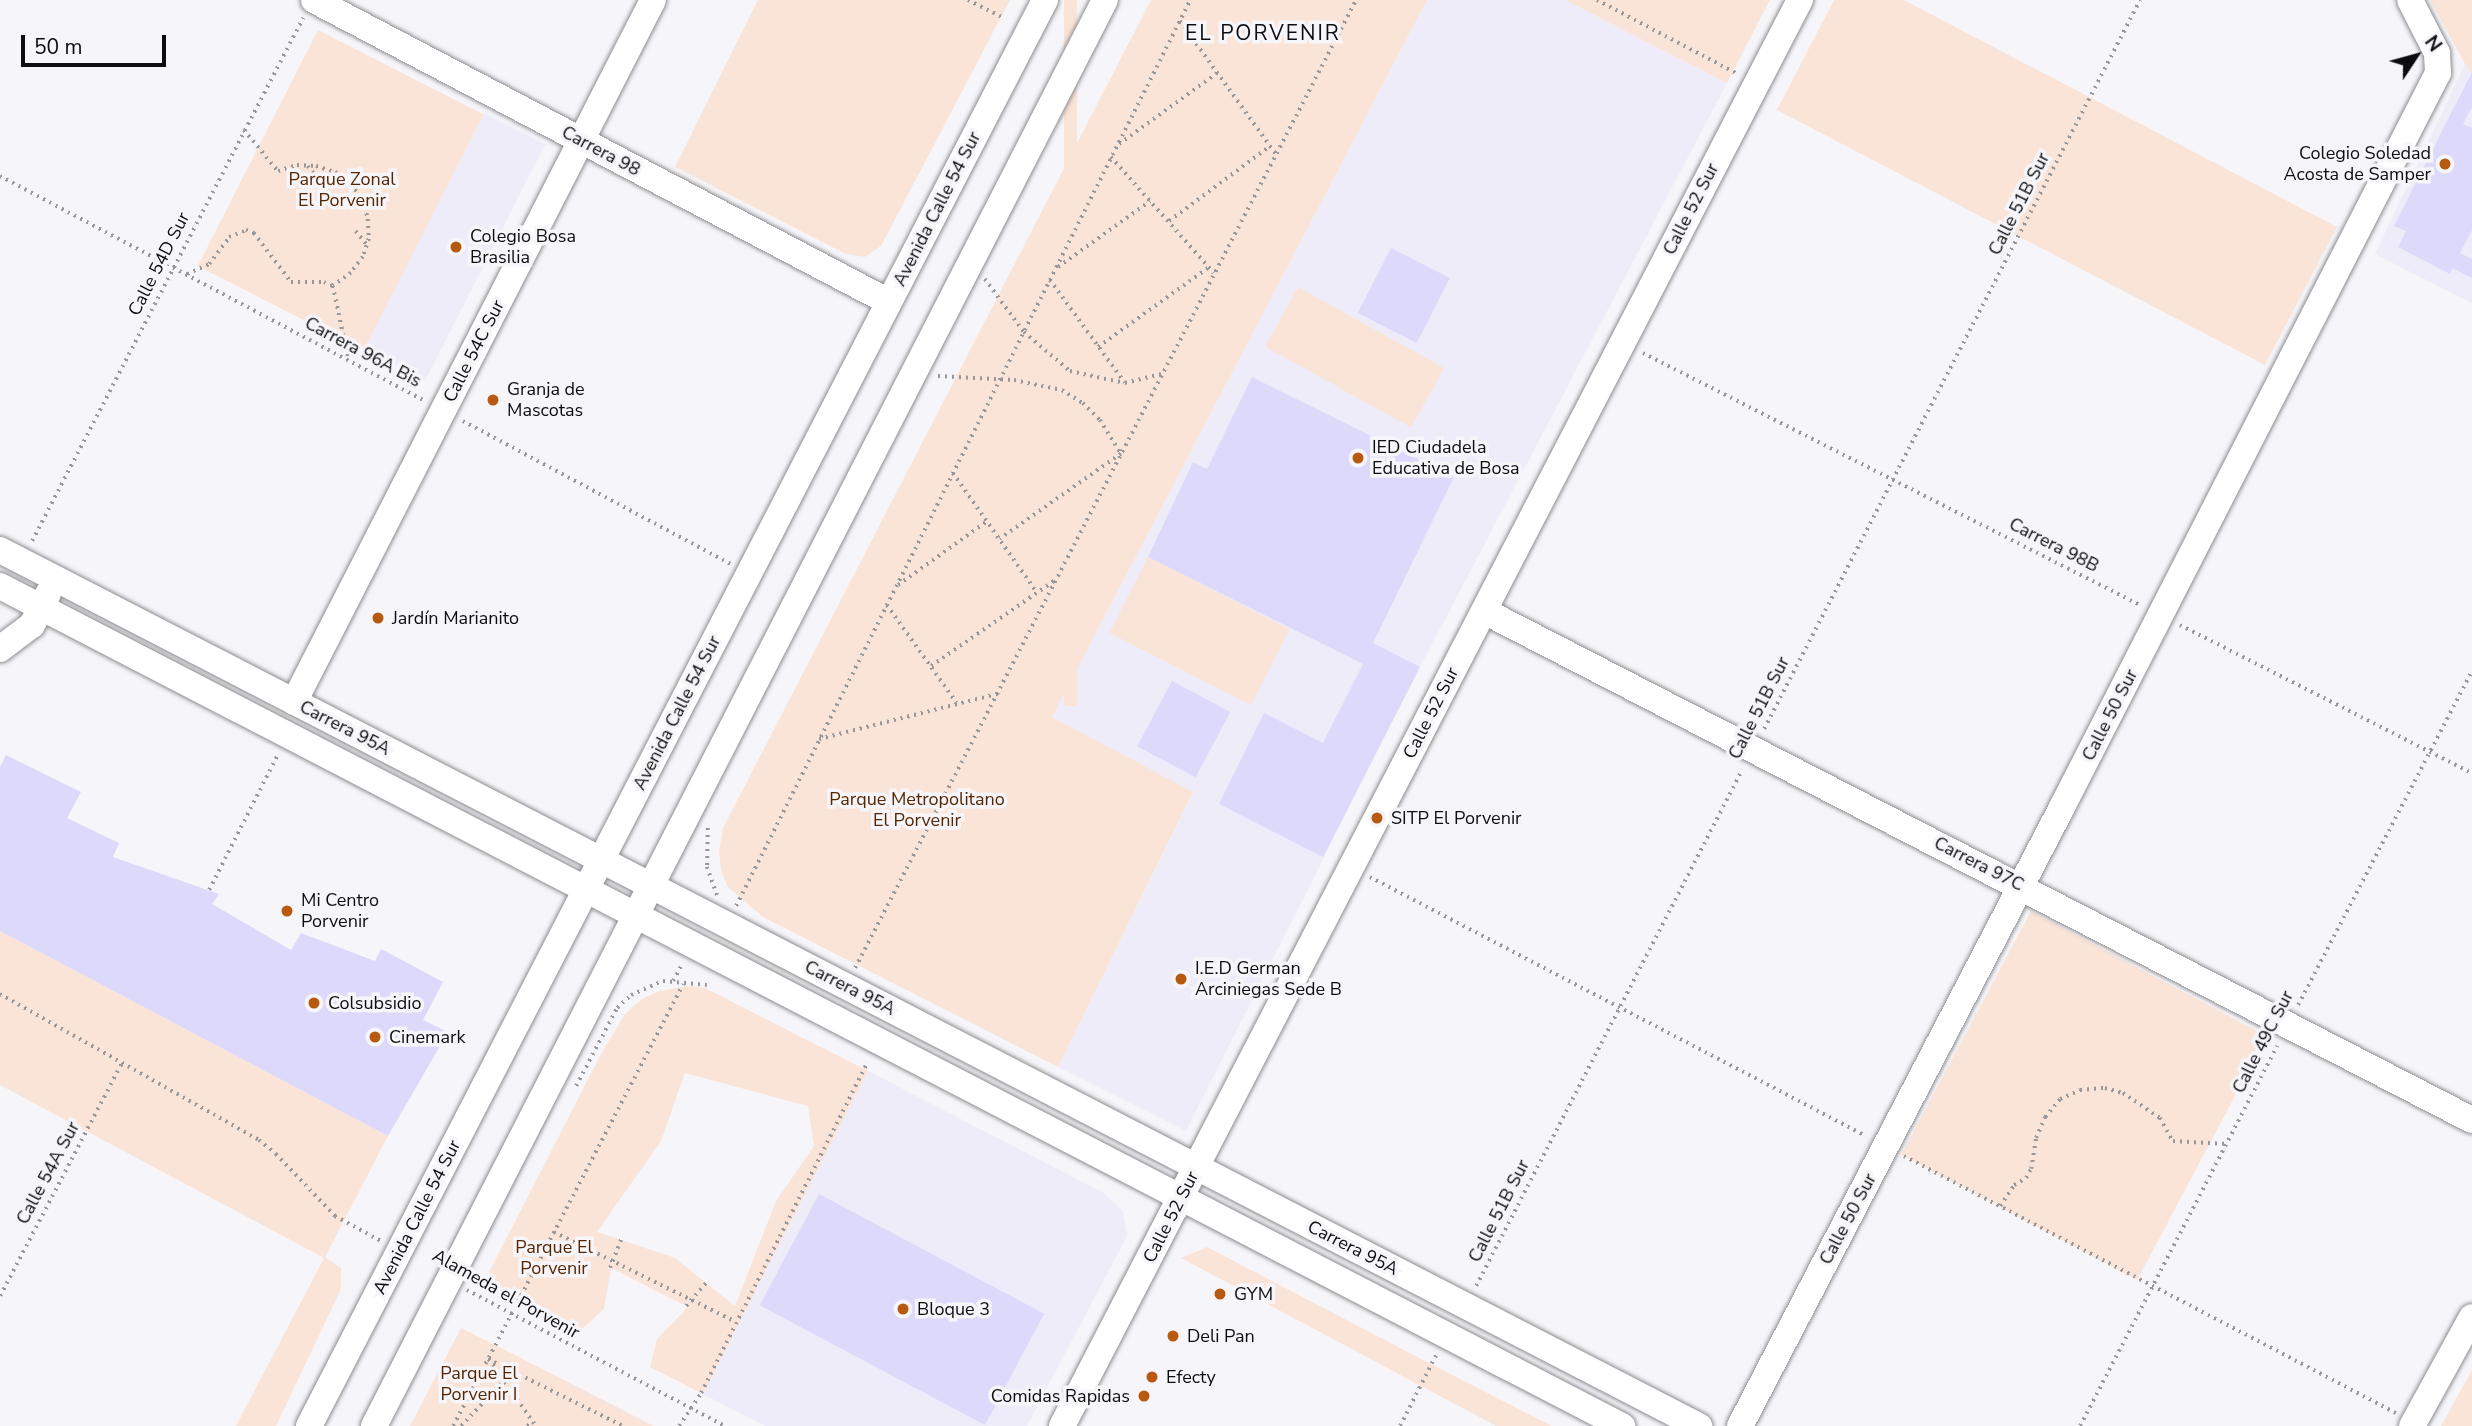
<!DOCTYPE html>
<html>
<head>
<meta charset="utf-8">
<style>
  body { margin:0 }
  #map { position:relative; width:2472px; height:1426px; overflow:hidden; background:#f6f6fa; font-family:"Nunito Sans",sans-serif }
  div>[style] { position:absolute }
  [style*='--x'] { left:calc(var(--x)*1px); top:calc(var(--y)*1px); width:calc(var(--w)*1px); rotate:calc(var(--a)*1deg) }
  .built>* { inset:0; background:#edecf8; transform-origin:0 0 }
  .green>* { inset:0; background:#fae4d8; transform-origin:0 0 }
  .building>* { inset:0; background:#dcd9fa; transform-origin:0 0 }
  .path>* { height:3.5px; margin-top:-1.75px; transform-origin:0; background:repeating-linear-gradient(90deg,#97979a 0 2px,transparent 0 7px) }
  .roads { filter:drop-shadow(0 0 2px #8d8d91) drop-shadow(0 0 2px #8d8d91) }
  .minor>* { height:26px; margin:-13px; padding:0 13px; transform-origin:13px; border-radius:13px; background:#fff }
  .dots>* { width:19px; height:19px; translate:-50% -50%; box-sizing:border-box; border:4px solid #f6f6fa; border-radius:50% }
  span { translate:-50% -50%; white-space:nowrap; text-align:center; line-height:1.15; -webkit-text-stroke:7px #f6f6fa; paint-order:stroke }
  .street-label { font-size:18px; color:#0d0d0f }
  .poi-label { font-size:18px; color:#0d0d0f }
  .right { translate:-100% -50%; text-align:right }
  .left { translate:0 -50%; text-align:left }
  .park-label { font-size:18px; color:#572501 }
  .quarter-label { font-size:21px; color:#0d0d0f; letter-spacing:2px }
  .north { position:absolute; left:2381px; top:21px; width:70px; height:70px; -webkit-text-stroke:5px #f6f6fa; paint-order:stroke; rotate:54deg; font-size:19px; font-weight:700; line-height:28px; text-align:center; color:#0d0d0f }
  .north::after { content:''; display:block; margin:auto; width:24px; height:32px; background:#0d0d0f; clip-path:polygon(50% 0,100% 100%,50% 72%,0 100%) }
  .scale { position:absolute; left:21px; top:35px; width:145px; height:32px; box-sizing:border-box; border:4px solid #0d0d0f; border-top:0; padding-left:9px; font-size:21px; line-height:24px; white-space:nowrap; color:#0d0d0f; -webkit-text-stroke:5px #f6f6fa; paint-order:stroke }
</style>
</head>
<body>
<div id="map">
  <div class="built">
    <div style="clip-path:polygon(1427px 0,1565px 0,1727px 83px,1420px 667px,1186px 1131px,1058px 1067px,1193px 793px,1052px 717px)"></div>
    <div style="clip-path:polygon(2465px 64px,2472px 75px,2472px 303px,2375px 254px)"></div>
    <div style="left:484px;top:113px;width:69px;height:265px;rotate:27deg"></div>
    <div style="clip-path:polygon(868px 1071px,1104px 1193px,1123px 1211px,1127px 1236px,1027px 1426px,765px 1426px,703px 1394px)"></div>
  </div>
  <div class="green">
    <div style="clip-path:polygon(758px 0,1010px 0,881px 246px,865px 257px,846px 254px,675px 167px)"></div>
    <div style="left:1064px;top:0;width:13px;height:706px"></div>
    <div style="clip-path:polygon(1151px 0,1427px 0,1052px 717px,1193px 792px,1058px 1067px,763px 917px,727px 886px,721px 870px,719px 851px,723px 828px)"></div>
    <div style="clip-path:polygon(1565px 0,1770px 0,1727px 83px)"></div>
    <div style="clip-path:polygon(1834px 0,1904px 0,2337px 227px,2265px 365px,1777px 110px)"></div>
    <div style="clip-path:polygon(2430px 0,2472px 0,2472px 75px,2465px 64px)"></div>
    <div style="left:318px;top:30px;width:186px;height:265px;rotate:27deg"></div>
    <div style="left:1298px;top:287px;width:167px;height:68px;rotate:29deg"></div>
    <div style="left:1148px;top:557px;width:159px;height:85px;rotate:27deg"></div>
    <div style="left:2031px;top:911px;width:267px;height:276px;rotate:28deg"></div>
    <div style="clip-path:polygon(0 931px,388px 1136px,325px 1257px,341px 1268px,341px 1289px,276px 1426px,236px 1426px,324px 1258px,0 1085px)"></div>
    <div style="clip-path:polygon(evenodd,690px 986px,705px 988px,868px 1071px,703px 1394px,650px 1367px,657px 1339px,688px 1307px,611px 1268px,604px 1309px,580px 1331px,484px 1282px,601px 1054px,625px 1014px,642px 999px,659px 991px,690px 986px,685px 1073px,808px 1106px,814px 1146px,776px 1201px,735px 1306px,675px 1258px,597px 1232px,661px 1141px,685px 1073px)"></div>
    <div style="clip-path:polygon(1207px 1247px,1431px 1364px,1552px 1426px,1496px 1426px,1181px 1258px)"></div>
    <div style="clip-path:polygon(461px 1328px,495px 1345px,654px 1426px,410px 1426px)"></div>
    <div style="clip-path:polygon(2472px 1370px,2472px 1426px,2441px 1426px)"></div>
  </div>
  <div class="building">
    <div style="clip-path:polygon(2472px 72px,2472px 107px,2463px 124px,2472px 128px,2472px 230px,2460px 253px,2472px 259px,2472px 278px,2452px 268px,2450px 274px,2398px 247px,2406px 231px,2394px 226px)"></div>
    <div style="left:1391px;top:248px;width:66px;height:73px;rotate:27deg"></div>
    <div style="clip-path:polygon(1252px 377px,1454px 477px,1373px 643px,1420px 667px,1323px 857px,1219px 804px,1264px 713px,1323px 743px,1363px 664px,1148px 557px,1193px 462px,1207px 469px)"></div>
    <div style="left:1172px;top:681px;width:66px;height:74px;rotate:28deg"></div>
    <div style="clip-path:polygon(6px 755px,81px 792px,67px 818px,119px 843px,113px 857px,219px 894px,212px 904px,291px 950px,301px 933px,375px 961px,381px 949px,443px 982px,423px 1020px,448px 1032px,388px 1136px,0 931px,0 767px)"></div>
    <div style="left:819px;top:1194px;width:255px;height:126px;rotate:28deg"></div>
  </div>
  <div class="path">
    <div style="--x:968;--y:0;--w:42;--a:26.6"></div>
    <div style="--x:1597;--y:0;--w:157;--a:27.7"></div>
    <div style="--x:1180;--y:21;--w:164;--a:54.2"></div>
    <div style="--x:244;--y:130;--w:53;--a:50.3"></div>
    <div style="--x:278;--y:171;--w:20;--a:-18"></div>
    <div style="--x:297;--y:165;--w:19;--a:3"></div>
    <div style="--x:316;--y:166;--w:20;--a:18"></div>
    <div style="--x:335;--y:172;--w:20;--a:37"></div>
    <div style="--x:351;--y:184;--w:20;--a:53"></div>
    <div style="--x:363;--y:200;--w:20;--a:75"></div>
    <div style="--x:368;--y:219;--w:20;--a:87"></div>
    <div style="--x:369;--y:239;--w:19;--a:108"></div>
    <div style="--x:363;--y:257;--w:20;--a:127"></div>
    <div style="--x:351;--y:273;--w:22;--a:144"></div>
    <div style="--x:1119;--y:144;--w:121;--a:-35.9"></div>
    <div style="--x:1111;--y:157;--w:155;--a:48.4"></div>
    <div style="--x:308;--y:166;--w:25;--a:53"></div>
    <div style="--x:0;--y:176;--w:481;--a:27.9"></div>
    <div style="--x:1169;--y:221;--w:126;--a:-36.6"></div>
    <div style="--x:356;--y:231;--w:18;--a:52"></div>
    <div style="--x:1058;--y:267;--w:113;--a:-35.7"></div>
    <div style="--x:187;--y:274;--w:24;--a:-24"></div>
    <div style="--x:209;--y:264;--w:34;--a:-53"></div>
    <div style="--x:229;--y:237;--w:18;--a:-22"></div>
    <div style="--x:246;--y:230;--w:9;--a:21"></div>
    <div style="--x:254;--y:233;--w:61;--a:52.9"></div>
    <div style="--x:291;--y:282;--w:33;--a:0"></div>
    <div style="--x:324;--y:282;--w:10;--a:24"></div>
    <div style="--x:985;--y:279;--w:66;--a:53.7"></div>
    <div style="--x:1024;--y:332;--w:60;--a:40.3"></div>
    <div style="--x:1070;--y:371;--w:56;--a:12.3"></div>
    <div style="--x:1125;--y:383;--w:37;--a:-14"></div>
    <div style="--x:1050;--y:280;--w:127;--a:53.9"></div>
    <div style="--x:333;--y:286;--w:77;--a:78"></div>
    <div style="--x:1098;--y:347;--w:137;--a:-35.8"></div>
    <div style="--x:1643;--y:353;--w:559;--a:26.89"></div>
    <div style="--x:938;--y:376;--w:76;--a:3"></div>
    <div style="--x:1014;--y:380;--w:49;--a:11.8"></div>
    <div style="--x:1062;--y:390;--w:25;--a:32"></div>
    <div style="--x:1083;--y:403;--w:24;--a:45"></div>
    <div style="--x:1100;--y:420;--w:40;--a:58"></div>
    <div style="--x:1121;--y:454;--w:148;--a:144.9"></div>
    <div style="--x:463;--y:421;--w:304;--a:28.1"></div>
    <div style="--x:953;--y:473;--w:144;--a:54.9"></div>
    <div style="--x:32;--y:541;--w:589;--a:-62.61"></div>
    <div style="--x:898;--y:585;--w:110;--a:-35.7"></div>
    <div style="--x:887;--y:605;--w:120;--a:54.5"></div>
    <div style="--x:2180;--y:625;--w:327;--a:26.9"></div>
    <div style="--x:931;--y:666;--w:151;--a:-34.7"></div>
    <div style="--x:1764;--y:729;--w:820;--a:-62.72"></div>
    <div style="--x:819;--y:739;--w:184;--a:-14.2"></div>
    <div style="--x:708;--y:828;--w:39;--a:91"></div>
    <div style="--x:707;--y:867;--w:30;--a:70"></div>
    <div style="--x:1370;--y:877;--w:560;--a:27.57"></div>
    <div style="--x:209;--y:890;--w:153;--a:-63.1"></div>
    <div style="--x:736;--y:906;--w:1013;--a:-63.38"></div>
    <div style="--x:855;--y:968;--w:1090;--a:-62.64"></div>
    <div style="--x:673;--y:981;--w:19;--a:-62"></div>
    <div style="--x:0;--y:994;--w:297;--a:29.4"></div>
    <div style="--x:259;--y:1140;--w:22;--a:39"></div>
    <div style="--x:276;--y:1154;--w:86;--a:46.4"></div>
    <div style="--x:335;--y:1216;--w:52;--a:28.5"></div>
    <div style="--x:2298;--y:1005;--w:377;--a:-62.5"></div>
    <div style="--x:576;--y:1086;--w:88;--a:-62.3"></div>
    <div style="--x:617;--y:1008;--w:19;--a:-43"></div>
    <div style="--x:631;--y:995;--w:35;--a:-24"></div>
    <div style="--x:663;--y:981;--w:44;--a:5.2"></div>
    <div style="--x:1904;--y:1156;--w:555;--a:27.58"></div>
    <div style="--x:2000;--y:1206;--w:25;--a:-56"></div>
    <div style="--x:2014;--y:1185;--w:14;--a:-30"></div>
    <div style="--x:2026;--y:1178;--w:10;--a:-61"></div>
    <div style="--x:2031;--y:1169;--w:31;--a:-81"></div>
    <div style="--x:2036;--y:1138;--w:23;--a:-67"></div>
    <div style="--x:2045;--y:1117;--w:23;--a:-50"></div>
    <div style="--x:2060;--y:1099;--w:22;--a:-24"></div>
    <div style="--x:2080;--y:1090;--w:25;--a:-5"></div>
    <div style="--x:2105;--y:1088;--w:19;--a:16"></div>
    <div style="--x:2123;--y:1093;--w:45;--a:34"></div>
    <div style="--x:2160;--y:1118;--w:26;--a:61"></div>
    <div style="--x:2173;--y:1141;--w:54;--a:3.2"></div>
    <div style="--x:554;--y:1232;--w:203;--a:26.3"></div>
    <div style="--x:610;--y:1268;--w:30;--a:-69"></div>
    <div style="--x:1476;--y:1286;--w:581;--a:-62.73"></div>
    <div style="--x:467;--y:1290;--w:292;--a:27.8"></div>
    <div style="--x:0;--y:1296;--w:263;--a:-62.4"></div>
    <div style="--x:686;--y:1306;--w:30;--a:-49"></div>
    <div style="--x:488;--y:1359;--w:151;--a:26.4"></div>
    <div style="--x:489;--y:1359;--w:82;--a:55"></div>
    <div style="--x:453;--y:1426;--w:498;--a:-62.5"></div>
    <div style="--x:461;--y:1426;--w:76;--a:-46.6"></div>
    <div style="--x:527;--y:1426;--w:7;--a:-34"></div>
    <div style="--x:679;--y:1426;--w:40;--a:-56"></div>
    <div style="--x:701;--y:1393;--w:367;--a:-63.3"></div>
    <div style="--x:1400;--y:1426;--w:82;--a:-63.1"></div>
    <div style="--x:2080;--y:1426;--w:428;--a:-62.6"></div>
  </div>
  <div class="roads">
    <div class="minor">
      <div style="--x:314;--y:0;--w:649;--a:27.71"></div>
      <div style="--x:0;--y:550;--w:1912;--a:27.28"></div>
      <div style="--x:0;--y:586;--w:1827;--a:27.38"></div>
      <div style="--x:1484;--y:611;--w:1111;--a:27.26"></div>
      <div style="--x:0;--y:649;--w:40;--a:-37"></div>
      <div style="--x:32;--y:625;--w:35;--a:-63"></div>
      <div style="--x:294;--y:702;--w:788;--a:-62.91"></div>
      <div style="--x:309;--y:1426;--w:1605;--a:-62.7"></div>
      <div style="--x:374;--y:1426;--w:1602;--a:-62.86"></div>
      <div style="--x:1062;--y:1426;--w:1606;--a:-62.64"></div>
      <div style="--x:1740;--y:1426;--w:696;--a:-62.51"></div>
      <div style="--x:2061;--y:809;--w:827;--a:-62.88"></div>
      <div style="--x:2438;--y:73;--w:20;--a:-93"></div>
      <div style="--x:2437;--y:53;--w:59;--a:-117"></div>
      <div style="--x:2412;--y:1426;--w:124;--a:-61.2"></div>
    </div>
  </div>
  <div class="dots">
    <div style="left:2445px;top:164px;background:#b85910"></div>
    <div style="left:456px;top:247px;background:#b85910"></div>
    <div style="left:493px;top:400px;background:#b85910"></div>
    <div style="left:1358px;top:458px;background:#b85910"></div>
    <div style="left:378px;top:618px;background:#b85910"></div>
    <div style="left:1377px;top:818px;background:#b85910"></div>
    <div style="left:287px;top:911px;background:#b85910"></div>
    <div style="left:1181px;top:979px;background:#b85910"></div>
    <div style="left:314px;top:1003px;background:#b85910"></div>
    <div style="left:375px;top:1037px;background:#b85910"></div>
    <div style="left:1220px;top:1294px;background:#b85910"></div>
    <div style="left:903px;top:1309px;background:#b85910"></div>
    <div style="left:1173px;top:1336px;background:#b85910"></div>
    <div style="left:1152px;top:1377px;background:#b85910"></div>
    <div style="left:1144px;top:1396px;background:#b85910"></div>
  </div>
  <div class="street-label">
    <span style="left:601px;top:151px;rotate:28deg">Carrera 98</span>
    <span style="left:2019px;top:204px;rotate:-63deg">Calle 51B Sur</span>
    <span style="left:937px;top:209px;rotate:-63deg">Avenida Calle 54 Sur</span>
    <span style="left:1691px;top:209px;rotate:-63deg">Calle 52 Sur</span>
    <span style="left:159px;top:264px;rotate:-63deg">Calle 54D Sur</span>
    <span style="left:474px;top:351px;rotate:-63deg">Calle 54C Sur</span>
    <span style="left:363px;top:352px;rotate:28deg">Carrera 96A Bis</span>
    <span style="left:2054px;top:545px;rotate:27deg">Carrera 98B</span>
    <span style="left:1759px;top:708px;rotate:-63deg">Calle 51B Sur</span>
    <span style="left:677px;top:713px;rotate:-63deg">Avenida Calle 54 Sur</span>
    <span style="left:1431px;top:713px;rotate:-63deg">Calle 52 Sur</span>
    <span style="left:2110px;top:715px;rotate:-63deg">Calle 50 Sur</span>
    <span style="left:345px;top:728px;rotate:27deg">Carrera 95A</span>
    <span style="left:1979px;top:864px;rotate:27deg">Carrera 97C</span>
    <span style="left:850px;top:988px;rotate:27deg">Carrera 95A</span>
    <span style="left:2263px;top:1042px;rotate:-63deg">Calle 49C Sur</span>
    <span style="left:48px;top:1173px;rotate:-62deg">Calle 54A Sur</span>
    <span style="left:1499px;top:1211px;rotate:-63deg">Calle 51B Sur</span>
    <span style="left:417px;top:1217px;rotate:-63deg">Avenida Calle 54 Sur</span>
    <span style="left:1171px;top:1217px;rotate:-63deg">Calle 52 Sur</span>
    <span style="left:1848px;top:1219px;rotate:-62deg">Calle 50 Sur</span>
    <span style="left:1353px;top:1248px;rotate:27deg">Carrera 95A</span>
    <span style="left:506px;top:1294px;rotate:29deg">Alameda el Porvenir</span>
  </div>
  <div class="poi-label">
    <span class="right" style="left:2431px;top:164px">Colegio Soledad<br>Acosta de Samper</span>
    <span class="left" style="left:470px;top:247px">Colegio Bosa<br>Brasilia</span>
    <span class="left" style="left:507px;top:400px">Granja de<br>Mascotas</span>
    <span class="left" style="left:1372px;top:458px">IED Ciudadela<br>Educativa de Bosa</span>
    <span class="left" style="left:392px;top:618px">Jardín Marianito</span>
    <span class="left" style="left:1391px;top:818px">SITP El Porvenir</span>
    <span class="left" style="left:301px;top:911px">Mi Centro<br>Porvenir</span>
    <span class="left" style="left:1195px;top:979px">I.E.D German<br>Arciniegas Sede B</span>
    <span class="left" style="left:328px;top:1003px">Colsubsidio</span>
    <span class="left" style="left:389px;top:1037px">Cinemark</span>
    <span class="left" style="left:1234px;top:1294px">GYM</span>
    <span class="left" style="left:917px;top:1309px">Bloque 3</span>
    <span class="left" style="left:1187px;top:1336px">Deli Pan</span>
    <span class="left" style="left:1166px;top:1377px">Efecty</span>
    <span class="right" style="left:1130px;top:1396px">Comidas Rapidas</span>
  </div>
  <div class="park-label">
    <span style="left:342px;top:190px">Parque Zonal<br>El Porvenir</span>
    <span style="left:917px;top:810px">Parque Metropolitano<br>El Porvenir</span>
    <span style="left:554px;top:1258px">Parque El<br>Porvenir</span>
    <span style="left:479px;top:1384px">Parque El<br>Porvenir I</span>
  </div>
  <div class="quarter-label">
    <span style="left:1263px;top:33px">EL PORVENIR</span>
  </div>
  <div class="north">N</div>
  <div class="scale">50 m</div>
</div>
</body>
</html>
